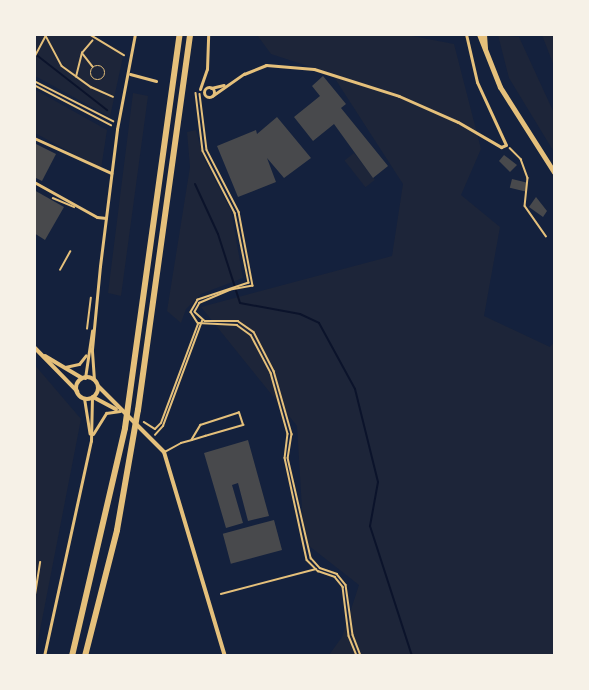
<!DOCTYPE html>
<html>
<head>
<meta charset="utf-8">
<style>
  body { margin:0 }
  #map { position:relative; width:589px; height:690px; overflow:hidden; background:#14213d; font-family:"DejaVu Sans",sans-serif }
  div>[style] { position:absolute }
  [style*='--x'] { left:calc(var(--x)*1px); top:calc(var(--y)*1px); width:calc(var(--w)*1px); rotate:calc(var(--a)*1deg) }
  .green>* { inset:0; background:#1d2539; transform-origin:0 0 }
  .stream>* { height:2px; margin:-1px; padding:0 1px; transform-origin:1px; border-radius:1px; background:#0b132b }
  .building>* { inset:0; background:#48494c; transform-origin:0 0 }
  .path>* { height:1.5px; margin:-0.75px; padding:0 0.75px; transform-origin:0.75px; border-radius:0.75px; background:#e5c07b }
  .path>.ring { margin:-0.75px; padding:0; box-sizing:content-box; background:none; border:1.5px solid #e5c07b; border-radius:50% }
  .service>* { height:1.5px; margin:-0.75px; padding:0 0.75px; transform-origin:0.75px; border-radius:0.75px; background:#e5c07b }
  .minor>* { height:3px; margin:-1.5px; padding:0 1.5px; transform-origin:1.5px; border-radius:1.5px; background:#e5c07b }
  .minor>.ring { margin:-1.5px; padding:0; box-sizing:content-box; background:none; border:3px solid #e5c07b; border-radius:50% }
  .tertiary>* { height:4px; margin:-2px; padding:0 2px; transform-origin:2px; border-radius:2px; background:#e5c07b }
  .tertiary>.ring { margin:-2px; padding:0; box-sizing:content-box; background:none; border:4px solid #e5c07b; border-radius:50% }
  .trunk>* { height:5px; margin:-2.5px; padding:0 2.5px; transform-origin:2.5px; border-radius:2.5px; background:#e5c07b }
  .motorway>* { height:6px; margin:-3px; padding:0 3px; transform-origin:3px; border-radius:3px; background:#e5c07b }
  span { translate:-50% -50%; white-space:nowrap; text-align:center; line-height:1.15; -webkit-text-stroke:4.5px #f6f1e7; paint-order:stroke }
  .frame { position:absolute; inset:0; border:36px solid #f6f1e7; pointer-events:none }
</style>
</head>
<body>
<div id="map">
  <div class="green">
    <div style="clip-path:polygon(34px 35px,91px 35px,124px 52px,110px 117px,35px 76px)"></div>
    <div style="clip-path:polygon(257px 35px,407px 35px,454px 44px,481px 149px,461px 195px,500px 227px,484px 316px,550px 347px,554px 342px,554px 655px,329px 655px,342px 637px,359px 585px,304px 542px,297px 426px,201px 307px,392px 256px,403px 184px,332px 74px,271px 54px)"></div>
    <div style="clip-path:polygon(498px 35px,519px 37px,554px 113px,554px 152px,509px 78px)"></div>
    <div style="clip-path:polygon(542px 35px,554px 35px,554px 66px)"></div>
    <div style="clip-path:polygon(34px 89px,107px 130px,101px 169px,35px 133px)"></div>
    <div style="clip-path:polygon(133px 93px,148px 96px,121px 296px,108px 293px)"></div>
    <div style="clip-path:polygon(196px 130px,204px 159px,231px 211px,243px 278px,201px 294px,186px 309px,181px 323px,167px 311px,190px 167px,187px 132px)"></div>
    <div style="left:354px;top:153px;width:34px;height:12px;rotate:52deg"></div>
    <div style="clip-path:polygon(34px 364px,81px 419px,35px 656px,34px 655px)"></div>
  </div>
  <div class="stream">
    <div style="--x:34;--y:53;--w:93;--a:38"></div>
    <div style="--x:195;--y:184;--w:55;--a:65.3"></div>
    <div style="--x:218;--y:234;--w:72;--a:72.3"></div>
    <div style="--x:240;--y:303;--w:61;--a:10.4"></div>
    <div style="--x:300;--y:314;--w:21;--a:25"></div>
    <div style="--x:319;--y:323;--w:75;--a:61.4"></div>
    <div style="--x:355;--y:389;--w:96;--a:76.1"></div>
    <div style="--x:378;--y:482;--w:45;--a:100.3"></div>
    <div style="--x:370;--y:526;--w:137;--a:72.1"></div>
  </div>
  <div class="building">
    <div style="clip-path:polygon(323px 76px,346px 104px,341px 108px,388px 166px,373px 178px,334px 124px,313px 141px,294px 117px,320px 96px,312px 86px)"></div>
    <div style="clip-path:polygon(277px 117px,311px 158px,284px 178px,267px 158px,276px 182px,238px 197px,217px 146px,256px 130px,257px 134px)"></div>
    <div style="clip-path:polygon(34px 143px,56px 154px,42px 181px,34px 177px)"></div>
    <div style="clip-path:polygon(504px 155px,517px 165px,510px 172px,499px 161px)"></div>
    <div style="left:512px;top:179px;width:16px;height:9px;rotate:14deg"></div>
    <div style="clip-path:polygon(34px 190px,64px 207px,45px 240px,34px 233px)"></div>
    <div style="clip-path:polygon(536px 197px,547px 211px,543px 217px,529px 207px)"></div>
    <div style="clip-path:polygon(248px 440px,269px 516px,248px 521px,238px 483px,232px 485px,243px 523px,226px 528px,204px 453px)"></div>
    <div style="left:274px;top:520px;width:31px;height:53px;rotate:75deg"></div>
  </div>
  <div class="path">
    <div style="--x:45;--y:34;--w:36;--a:62"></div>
    <div style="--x:62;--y:66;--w:36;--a:36"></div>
    <div style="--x:91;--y:87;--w:24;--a:24"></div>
    <div style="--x:89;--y:34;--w:41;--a:31"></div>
    <div style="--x:83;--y:54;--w:16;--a:52"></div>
    <div style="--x:34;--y:58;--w:26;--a:-62"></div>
    <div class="ring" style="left:91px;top:66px;width:12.5px;height:12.5px"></div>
    <div style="--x:76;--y:77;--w:25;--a:-76"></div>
    <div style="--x:82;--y:53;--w:16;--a:-50"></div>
    <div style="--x:34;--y:81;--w:89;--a:26.9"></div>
    <div style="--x:34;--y:85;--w:87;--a:27.5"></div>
    <div style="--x:196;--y:93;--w:58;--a:83.1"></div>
    <div style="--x:203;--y:151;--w:70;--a:62.7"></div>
    <div style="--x:235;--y:213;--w:71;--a:78.7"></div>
    <div style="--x:249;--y:283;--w:54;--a:161.6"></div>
    <div style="--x:198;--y:300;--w:14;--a:120"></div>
    <div style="--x:191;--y:312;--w:13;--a:58"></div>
    <div style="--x:198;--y:323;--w:39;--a:3"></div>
    <div style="--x:237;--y:325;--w:17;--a:36"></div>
    <div style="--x:251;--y:335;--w:43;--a:62.2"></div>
    <div style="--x:271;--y:373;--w:63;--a:74.4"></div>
    <div style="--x:288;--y:434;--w:24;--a:97"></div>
    <div style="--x:285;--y:458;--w:104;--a:77.8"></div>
    <div style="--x:307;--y:560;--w:16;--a:45"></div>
    <div style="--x:318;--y:571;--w:18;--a:19"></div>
    <div style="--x:335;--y:577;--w:13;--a:51"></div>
    <div style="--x:343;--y:587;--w:49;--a:83"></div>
    <div style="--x:349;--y:636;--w:22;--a:68"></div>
    <div style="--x:200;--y:94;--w:56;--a:82.9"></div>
    <div style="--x:207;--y:150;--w:70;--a:62.7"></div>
    <div style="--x:239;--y:212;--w:75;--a:79.3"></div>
    <div style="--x:253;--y:286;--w:22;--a:170"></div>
    <div style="--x:231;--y:290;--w:34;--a:157"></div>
    <div style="--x:200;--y:303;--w:10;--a:119"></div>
    <div style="--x:195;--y:312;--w:13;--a:42"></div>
    <div style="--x:205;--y:321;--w:33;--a:0"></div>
    <div style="--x:238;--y:321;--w:19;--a:35"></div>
    <div style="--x:254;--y:332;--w:44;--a:62.9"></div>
    <div style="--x:274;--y:371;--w:66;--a:74.1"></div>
    <div style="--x:292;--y:434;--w:24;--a:99"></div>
    <div style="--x:288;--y:458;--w:103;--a:77"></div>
    <div style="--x:311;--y:558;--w:13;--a:48"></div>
    <div style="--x:320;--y:568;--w:18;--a:19"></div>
    <div style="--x:337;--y:574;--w:14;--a:51"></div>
    <div style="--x:346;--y:585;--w:50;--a:82"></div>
    <div style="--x:353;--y:635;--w:22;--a:69"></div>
    <div style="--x:510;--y:148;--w:16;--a:45"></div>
    <div style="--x:521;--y:159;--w:20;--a:70"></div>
    <div style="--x:528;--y:178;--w:28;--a:96"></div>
    <div style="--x:525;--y:206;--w:37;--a:55"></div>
    <div style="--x:60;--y:270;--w:21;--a:-61"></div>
    <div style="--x:87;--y:329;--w:31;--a:-83"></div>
    <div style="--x:144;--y:422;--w:13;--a:32"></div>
    <div style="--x:155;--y:429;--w:8;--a:-45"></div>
    <div style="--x:161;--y:423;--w:106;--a:-69.5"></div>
    <div style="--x:155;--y:435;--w:12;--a:-48"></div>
    <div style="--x:163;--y:426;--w:112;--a:-69.6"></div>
    <div style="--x:221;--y:594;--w:98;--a:-14.7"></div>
    <div style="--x:34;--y:601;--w:39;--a:-81"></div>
  </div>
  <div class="service">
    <div style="--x:53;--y:198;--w:23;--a:23"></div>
    <div style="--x:165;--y:452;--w:18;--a:-29"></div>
    <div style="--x:181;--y:443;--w:11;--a:-15"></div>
    <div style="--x:192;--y:440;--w:14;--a:-17"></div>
    <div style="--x:205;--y:436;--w:40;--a:-16"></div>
    <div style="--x:243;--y:425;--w:13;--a:-108"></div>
    <div style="--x:239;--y:413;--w:40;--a:162"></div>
    <div style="--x:201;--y:425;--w:17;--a:121"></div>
  </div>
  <div class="minor">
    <div style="--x:130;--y:74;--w:27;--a:15"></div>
    <div class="ring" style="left:204px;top:87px;width:7px;height:7px"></div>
    <div style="--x:211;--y:88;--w:13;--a:-13"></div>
    <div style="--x:200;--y:89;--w:21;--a:-71"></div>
    <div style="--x:207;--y:69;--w:35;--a:-88"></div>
    <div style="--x:212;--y:96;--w:39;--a:-35"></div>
    <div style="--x:244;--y:74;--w:24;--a:-22"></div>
    <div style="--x:266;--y:65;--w:48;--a:4.8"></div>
    <div style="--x:314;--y:69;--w:89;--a:17.6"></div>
    <div style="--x:399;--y:96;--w:64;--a:23.8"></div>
    <div style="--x:458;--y:122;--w:50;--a:30.2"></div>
    <div style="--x:501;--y:147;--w:5;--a:-22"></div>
    <div style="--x:506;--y:145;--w:69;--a:-114.7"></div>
    <div style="--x:477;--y:82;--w:49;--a:-102.9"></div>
    <div style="--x:34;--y:138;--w:85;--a:24.4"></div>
    <div style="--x:34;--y:182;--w:72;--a:29.1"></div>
    <div style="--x:97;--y:217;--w:9;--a:6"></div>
    <div style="--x:65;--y:367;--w:14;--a:-12"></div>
    <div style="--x:79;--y:364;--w:11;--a:-52"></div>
    <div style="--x:85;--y:378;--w:48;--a:-81.5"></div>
    <div style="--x:94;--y:380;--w:31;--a:-94"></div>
    <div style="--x:92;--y:349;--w:83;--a:-84.5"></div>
    <div style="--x:100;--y:266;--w:138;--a:-82.9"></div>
    <div style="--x:117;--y:129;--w:97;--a:-79.3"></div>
    <div style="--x:84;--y:398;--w:36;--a:81"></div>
    <div style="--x:93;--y:434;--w:25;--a:-58"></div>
    <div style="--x:106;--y:413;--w:14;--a:-8"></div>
    <div style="--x:44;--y:656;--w:220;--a:-77.7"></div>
    <div style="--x:91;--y:441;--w:43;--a:-88.7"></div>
  </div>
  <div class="tertiary">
    <div style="--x:34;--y:347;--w:62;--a:45.7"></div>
    <div style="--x:45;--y:356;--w:43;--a:30.7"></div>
    <div class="ring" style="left:76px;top:377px;width:18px;height:18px"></div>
    <div style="--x:98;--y:386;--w:93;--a:45"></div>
    <div style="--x:164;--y:452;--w:213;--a:73.4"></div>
    <div style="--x:93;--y:397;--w:26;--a:28"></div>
  </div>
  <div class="trunk">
    <div style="--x:479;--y:34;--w:57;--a:68.4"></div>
    <div style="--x:500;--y:87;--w:101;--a:57.6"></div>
    <div style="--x:484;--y:34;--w:14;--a:86"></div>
  </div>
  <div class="motorway">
    <div style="--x:72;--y:656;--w:234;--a:-76.9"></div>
    <div style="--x:125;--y:428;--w:398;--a:-82.1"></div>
    <div style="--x:85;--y:656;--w:130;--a:-75.7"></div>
    <div style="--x:117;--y:530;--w:122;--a:-80.1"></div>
    <div style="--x:138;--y:410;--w:380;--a:-82.1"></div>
  </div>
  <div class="frame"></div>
</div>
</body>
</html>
